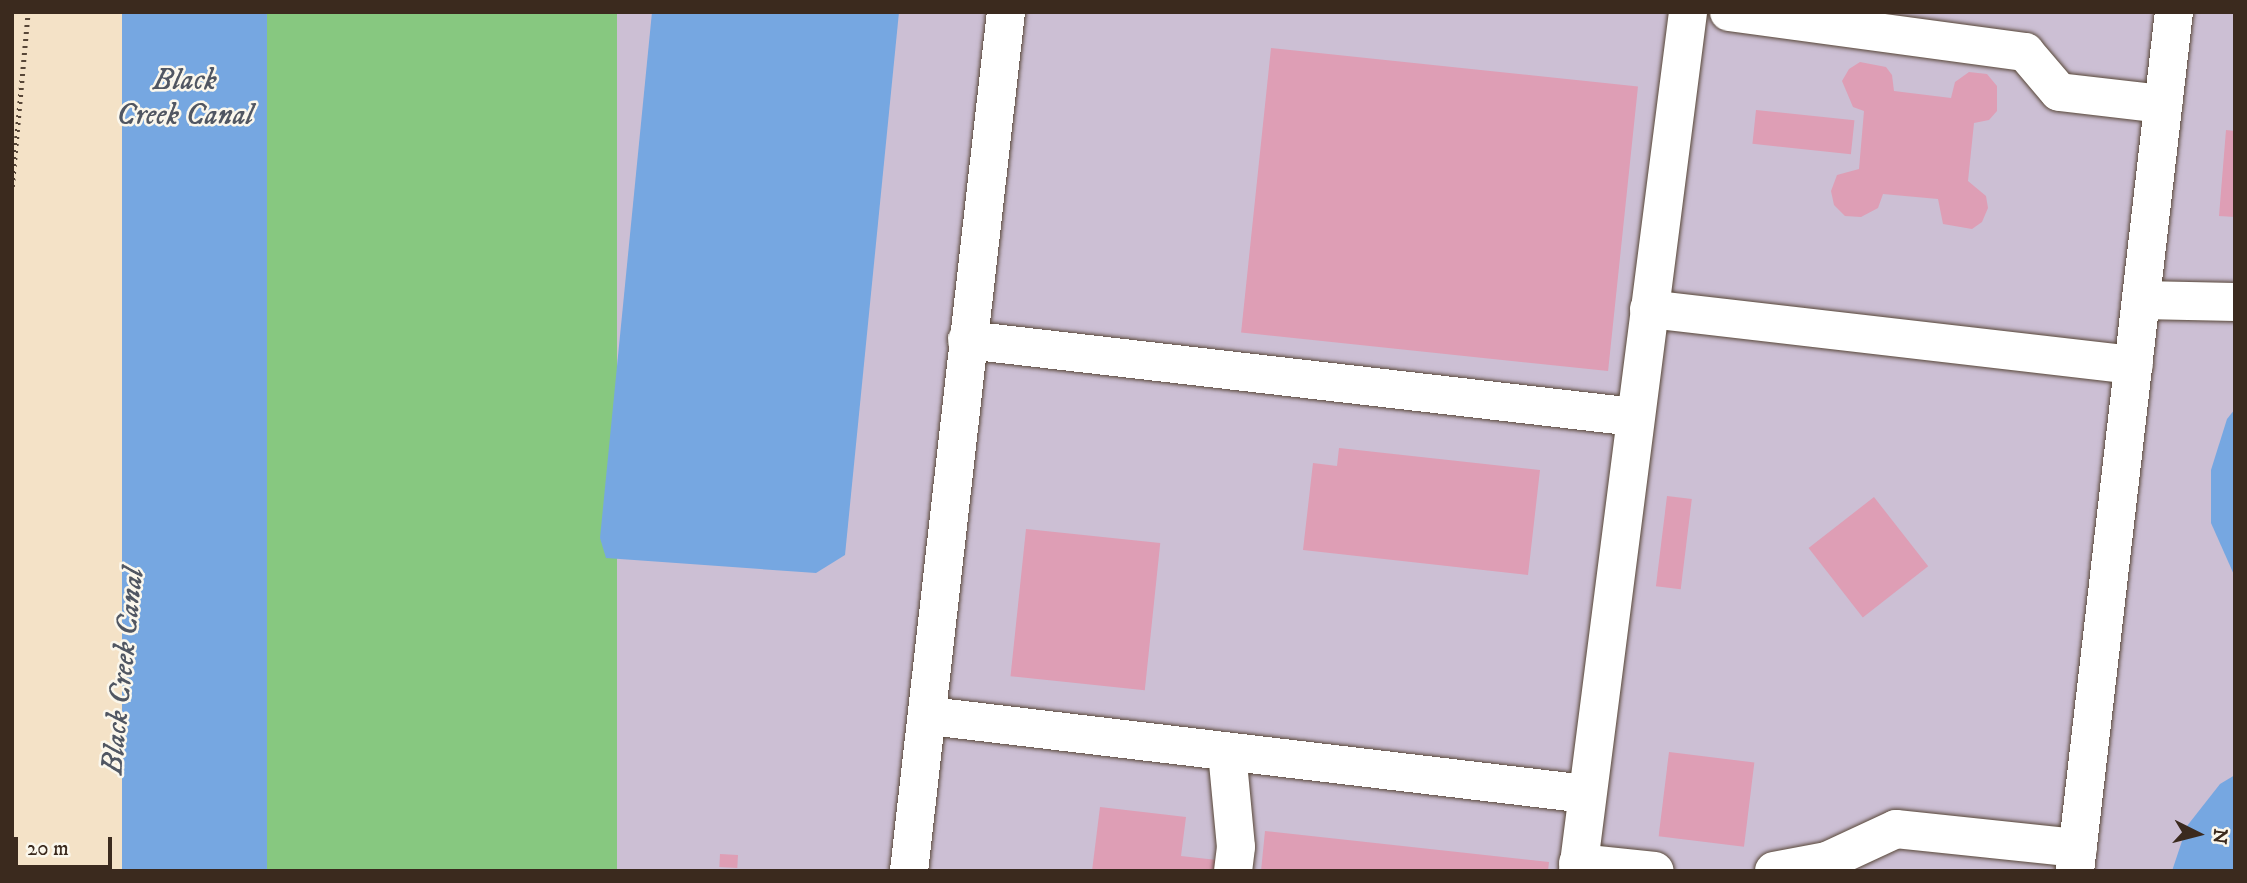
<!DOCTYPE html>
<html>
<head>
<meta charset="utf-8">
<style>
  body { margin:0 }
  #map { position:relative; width:2247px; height:883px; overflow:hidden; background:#f4e2c7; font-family:"IM FELL DW Pica",serif }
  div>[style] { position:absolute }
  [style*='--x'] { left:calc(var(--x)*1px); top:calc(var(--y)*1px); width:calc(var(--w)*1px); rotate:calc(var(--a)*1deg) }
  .industrial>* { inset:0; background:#ccbfd4; transform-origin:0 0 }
  .green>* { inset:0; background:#87c880; transform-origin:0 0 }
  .water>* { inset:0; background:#76a7e1; transform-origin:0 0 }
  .building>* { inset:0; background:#de9eb5; transform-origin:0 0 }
  .path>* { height:4.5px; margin-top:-2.25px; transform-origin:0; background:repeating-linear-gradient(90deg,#574637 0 2px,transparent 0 7px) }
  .roads { filter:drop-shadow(0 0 2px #574637) drop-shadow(0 0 2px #574637) }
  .minor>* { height:38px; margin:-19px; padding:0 19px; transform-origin:19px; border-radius:19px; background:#fff }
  span { translate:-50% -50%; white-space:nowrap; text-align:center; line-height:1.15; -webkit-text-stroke:5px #fbf7ec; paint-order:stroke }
  .water-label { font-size:30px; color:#505662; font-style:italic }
  .frame { position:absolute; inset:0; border:14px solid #3b2a1e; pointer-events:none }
  .north { position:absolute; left:2163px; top:799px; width:70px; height:70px; -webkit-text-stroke:5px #fbf7ec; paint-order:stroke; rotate:96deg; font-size:19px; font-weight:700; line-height:28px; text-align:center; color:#3b2a1e }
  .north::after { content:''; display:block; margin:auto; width:24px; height:32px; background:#3b2a1e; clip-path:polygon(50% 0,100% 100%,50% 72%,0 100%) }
  .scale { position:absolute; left:14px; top:837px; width:98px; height:32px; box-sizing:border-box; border:4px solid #3b2a1e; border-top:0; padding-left:9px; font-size:21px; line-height:24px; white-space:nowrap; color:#3b2a1e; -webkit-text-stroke:5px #fbf7ec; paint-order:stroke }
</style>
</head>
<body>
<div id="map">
  <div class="industrial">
    <div style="left:579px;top:12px;width:1656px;height:864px"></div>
  </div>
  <div class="green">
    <div style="left:267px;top:12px;width:350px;height:864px"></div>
  </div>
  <div class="water">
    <div style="left:122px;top:12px;width:145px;height:864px"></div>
    <div style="clip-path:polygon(652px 12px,899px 12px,845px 555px,816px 573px,606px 558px,600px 538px)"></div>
    <div style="clip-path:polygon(2235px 409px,2235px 577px,2211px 523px,2211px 470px,2227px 419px)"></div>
    <div style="clip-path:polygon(2235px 775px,2235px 871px,2172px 871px,2187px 826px,2220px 784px)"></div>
  </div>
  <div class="building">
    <div style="left:1271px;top:48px;width:369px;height:286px;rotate:6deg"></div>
    <div style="clip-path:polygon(1860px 62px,1886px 67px,1892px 75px,1894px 91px,1951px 98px,1955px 82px,1969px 72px,1987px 74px,1997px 86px,1997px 111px,1989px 120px,1974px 123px,1968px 181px,1986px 196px,1988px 208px,1982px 222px,1972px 229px,1943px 224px,1938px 199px,1883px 194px,1878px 208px,1861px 217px,1845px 216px,1834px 205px,1831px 191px,1837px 175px,1859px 169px,1864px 111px,1853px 107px,1842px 81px,1849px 69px)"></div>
    <div style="left:1756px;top:110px;width:99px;height:34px;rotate:6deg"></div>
    <div style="clip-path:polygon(2226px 130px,2235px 131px,2235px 217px,2219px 216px)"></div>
    <div style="clip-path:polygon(1339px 448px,1540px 470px,1528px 575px,1303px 550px,1313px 463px,1337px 466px)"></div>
    <div style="left:1667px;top:496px;width:25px;height:91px;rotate:7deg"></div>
    <div style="left:1874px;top:497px;width:88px;height:83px;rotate:52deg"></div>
    <div style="left:1026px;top:529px;width:135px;height:148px;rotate:6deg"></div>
    <div style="left:1669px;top:752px;width:86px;height:85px;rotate:7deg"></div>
    <div style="clip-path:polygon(1100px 807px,1186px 817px,1181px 856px,1226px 861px,1225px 871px,1092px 871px)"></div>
    <div style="clip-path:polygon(1265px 831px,1549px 862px,1548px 871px,1261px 871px)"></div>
    <div style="left:720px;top:854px;width:18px;height:13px;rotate:3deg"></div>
  </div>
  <div class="path">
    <div style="--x:12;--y:187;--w:176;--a:-84.8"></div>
  </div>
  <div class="roads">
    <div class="minor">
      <div style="--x:1729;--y:12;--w:299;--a:7.7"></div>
      <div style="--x:2025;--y:52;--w:52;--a:49.6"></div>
      <div style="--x:2059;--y:92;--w:105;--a:6.6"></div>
      <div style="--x:2142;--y:300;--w:93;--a:1.2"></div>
      <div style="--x:1649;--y:309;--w:488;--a:6.6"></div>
      <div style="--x:967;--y:340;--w:672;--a:6.58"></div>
      <div style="--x:930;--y:716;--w:661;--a:6.78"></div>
      <div style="--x:1227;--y:752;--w:95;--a:84.6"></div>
      <div style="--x:1236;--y:847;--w:24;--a:97"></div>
      <div style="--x:1578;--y:863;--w:77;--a:5.9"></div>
      <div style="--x:909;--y:871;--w:864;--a:-83.56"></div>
      <div style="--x:1578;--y:871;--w:866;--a:-82.7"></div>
      <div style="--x:1774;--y:871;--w:54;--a:-10.7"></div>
      <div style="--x:1827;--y:861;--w:76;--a:-24.9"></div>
      <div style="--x:1896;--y:829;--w:183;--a:6"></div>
      <div style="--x:2075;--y:871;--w:865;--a:-83.43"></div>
    </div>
  </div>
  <div class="water-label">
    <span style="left:185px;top:98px">Black<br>Creek Canal</span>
    <span style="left:124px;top:671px;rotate:-84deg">Black Creek Canal</span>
  </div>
  <div class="frame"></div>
  <div class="north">N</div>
  <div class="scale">20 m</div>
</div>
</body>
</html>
